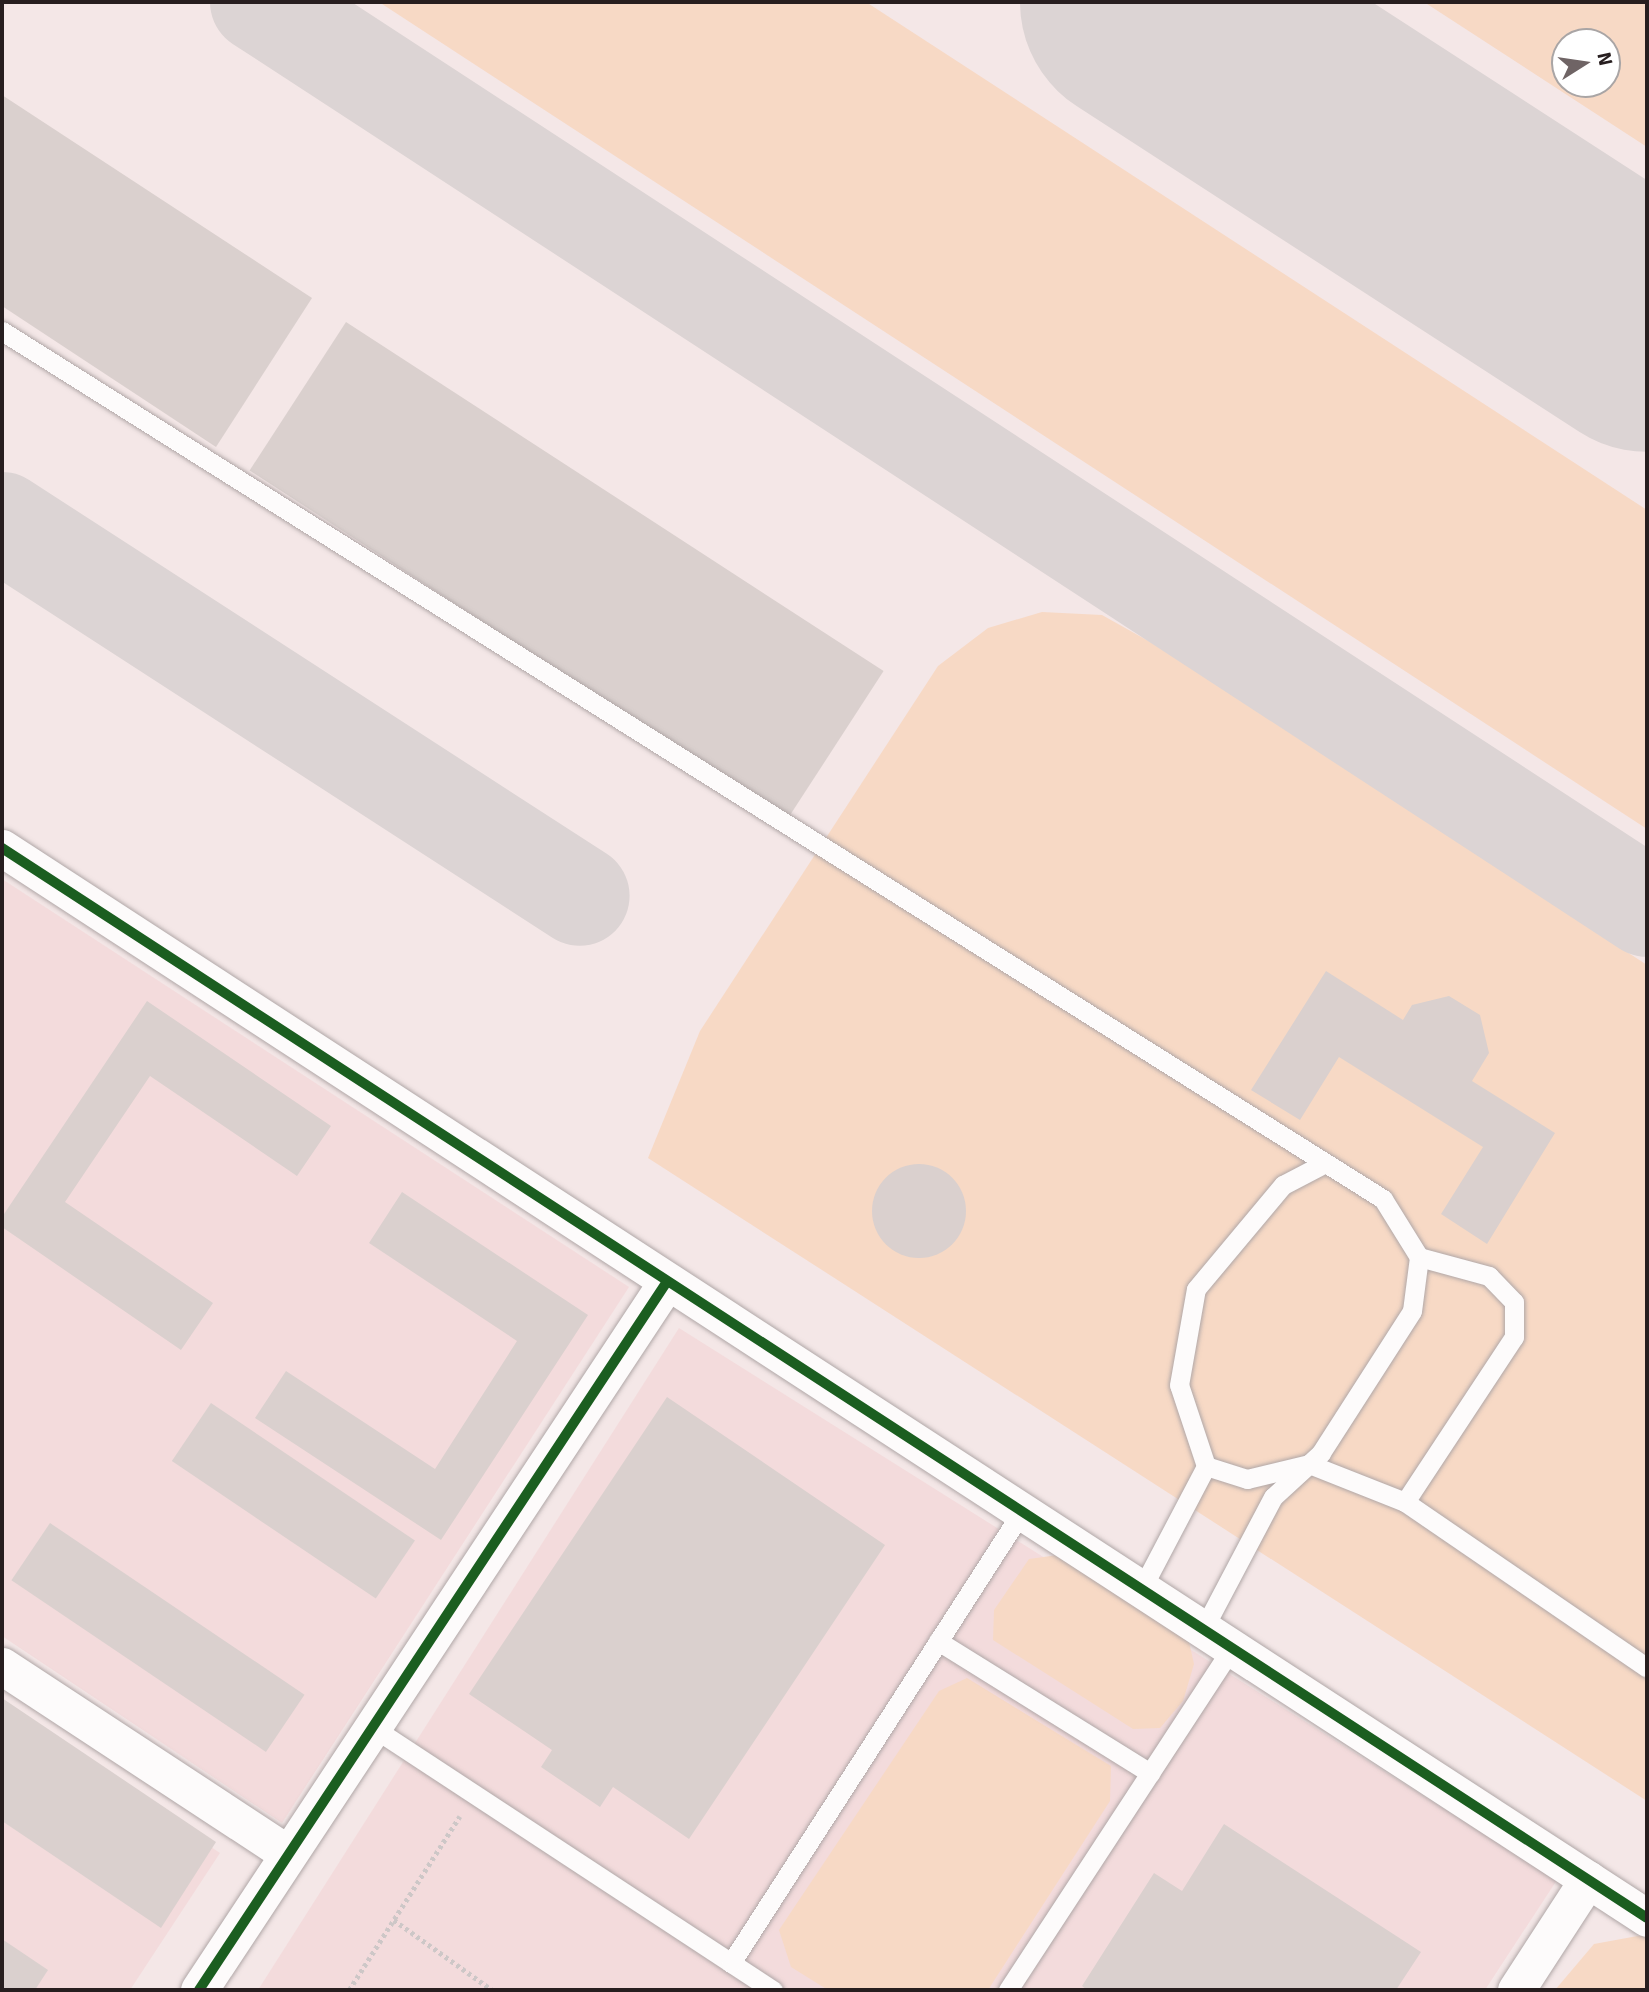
<!DOCTYPE html>
<html>
<head>
<meta charset="utf-8">
<style>
  body { margin:0 }
  #map { position:relative; width:1649px; height:1992px; overflow:hidden; background:#f4e7e7; font-family:Signika,sans-serif }
  div>[style] { position:absolute }
  [style*='--x'] { left:calc(var(--x)*1px); top:calc(var(--y)*1px); width:calc(var(--w)*1px); rotate:calc(var(--a)*1deg) }
  .built>* { inset:0; background:#f3dbdc }
  .green>* { inset:0; background:#f7d9c5 }
  .taxiway>* { height:100px; margin:-50px; padding:0 50px; transform-origin:50px; border-radius:50px; background:#dcd4d4 }
  .runway>* { height:248px; margin:-124px; padding:0 124px; transform-origin:124px; border-radius:124px; background:#dcd4d4 }
  .building>* { inset:0; background:#dad0ce; transform-origin:0 0 }
  .round { border-radius:50% }
  .path>* { height:4.5px; margin-top:-2.25px; transform-origin:0; background:repeating-linear-gradient(90deg,#cdc7c7 0 3.5px,transparent 0 7px) }
  .roads { filter:drop-shadow(0 0 2px #b0a7a7) drop-shadow(0 0 2px #b0a7a7) }
  .service>* { height:19px; margin:-9.5px; padding:0 9.5px; transform-origin:9.5px; border-radius:9.5px; background:#fdfbfb }
  .minor>* { height:37px; margin:-18.5px; padding:0 18.5px; transform-origin:18.5px; border-radius:18.5px; background:#fdfbfb }
  .cycleway>* { height:10px; margin:-5px; padding:0 5px; transform-origin:5px; border-radius:5px; background:#1b5e20 }
  span { translate:-50% -50%; white-space:nowrap; text-align:center; line-height:1.15; -webkit-text-stroke:7px #fff; paint-order:stroke }
  .frame { position:absolute; inset:0; border:4px solid #271e1f; pointer-events:none }
  .north { position:absolute; left:1551px; top:28px; width:70px; height:70px; box-sizing:border-box; background:#fff; border:2px solid #a9a5a5; border-radius:50%; rotate:78deg; font-size:19px; font-weight:700; line-height:28px; text-align:center; color:#271e1f }
  .north::after { content:''; display:block; margin:auto; width:24px; height:32px; background:#6f6465; clip-path:polygon(50% 0,100% 100%,50% 72%,0 100%) }
</style>
</head>
<body>
<div id="map">
  <div class="built">
    <div style="clip-path:polygon(2px 879px,629px 1287px,282px 1823px,2px 1636px)"></div>
    <div style="clip-path:polygon(679px 1328px,1557px 1880px,1485px 1990px,258px 1990px)"></div>
    <div style="clip-path:polygon(2px 1707px,220px 1853px,130px 1990px,2px 1990px)"></div>
  </div>
  <div class="green">
    <div style="clip-path:polygon(379px 2px,866px 2px,1647px 510px,1647px 829px)"></div>
    <div style="clip-path:polygon(evenodd,1424px 2px,1647px 2px,1647px 147px,1424px 2px,1565px 42px,1607px 42px,1607px 84px,1565px 84px,1565px 42px)"></div>
    <div style="clip-path:polygon(1042px 612px,1102px 615px,1152px 643px,1647px 965px,1647px 1801px,648px 1158px,700px 1031px,938px 666px,988px 628px)"></div>
    <div style="clip-path:polygon(1058px 1555px,1187px 1633px,1194px 1664px,1183px 1701px,1160px 1728px,1133px 1729px,993px 1640px,994px 1610px,1029px 1559px)"></div>
    <div style="clip-path:polygon(967px 1678px,1111px 1766px,1110px 1801px,988px 1990px,828px 1990px,791px 1967px,779px 1930px,939px 1691px)"></div>
    <div style="clip-path:polygon(1643px 1935px,1647px 1938px,1647px 1990px,1555px 1990px,1594px 1944px)"></div>
  </div>
  <div class="taxiway">
    <div style="--x:260;--y:2;--w:1656;--a:33.12"></div>
    <div style="--x:2;--y:522;--w:688;--a:32.91"></div>
  </div>
  <div class="runway">
    <div style="--x:1144;--y:2;--w:599;--a:32.95"></div>
  </div>
  <div class="building">
    <div style="clip-path:polygon(2px 95px,312px 298px,216px 447px,2px 306px)"></div>
    <div style="left:346px;top:322px;width:641px;height:177px;rotate:33deg"></div>
    <div style="clip-path:polygon(1326px 971px,1403px 1020px,1412px 1005px,1449px 996px,1480px 1015px,1489px 1053px,1472px 1081px,1555px 1133px,1487px 1244px,1441px 1214px,1483px 1147px,1339px 1057px,1300px 1120px,1251px 1090px)"></div>
    <div style="clip-path:polygon(147px 1001px,331px 1126px,297px 1176px,150px 1076px,65px 1202px,213px 1303px,181px 1350px,2px 1227px,2px 1217px)"></div>
    <div class="round" style="left:872px;top:1164px;width:94px;height:94px"></div>
    <div style="clip-path:polygon(402px 1192px,588px 1315px,441px 1540px,255px 1418px,286px 1371px,435px 1469px,517px 1341px,369px 1243px)"></div>
    <div style="clip-path:polygon(667px 1397px,885px 1545px,689px 1839px,613px 1787px,600px 1807px,541px 1767px,552px 1750px,469px 1694px)"></div>
    <div style="left:211px;top:1403px;width:246px;height:70px;rotate:34deg"></div>
    <div style="left:50px;top:1523px;width:307px;height:69px;rotate:34deg"></div>
    <div style="clip-path:polygon(2px 1698px,216px 1842px,161px 1928px,2px 1821px)"></div>
    <div style="clip-path:polygon(1224px 1824px,1421px 1952px,1396px 1990px,1087px 1990px,1082px 1986px,1154px 1873px,1182px 1891px)"></div>
    <div style="clip-path:polygon(2px 1939px,48px 1970px,35px 1990px,2px 1990px)"></div>
  </div>
  <div class="path">
    <div style="--x:394;--y:1920;--w:120;--a:35.5"></div>
    <div style="--x:349;--y:1990;--w:206;--a:-57.5"></div>
  </div>
  <div class="roads">
    <div class="service">
      <div style="--x:2;--y:331;--w:1631;--a:32.15"></div>
      <div style="--x:1383;--y:1199;--w:68;--a:58.2"></div>
      <div style="--x:1419;--y:1257;--w:54;--a:97.4"></div>
      <div style="--x:1412;--y:1311;--w:169;--a:122.7"></div>
      <div style="--x:1321;--y:1453;--w:65;--a:137.5"></div>
      <div style="--x:1273;--y:1497;--w:150;--a:117.8"></div>
      <div style="--x:1206;--y:1466;--w:43;--a:17.6"></div>
      <div style="--x:1247;--y:1479;--w:64;--a:-13.6"></div>
      <div style="--x:1309;--y:1464;--w:103;--a:21.6"></div>
      <div style="--x:1405;--y:1502;--w:293;--a:34.4"></div>
      <div style="--x:1405;--y:1502;--w:198;--a:-56.6"></div>
      <div style="--x:1514;--y:1337;--w:35;--a:-90"></div>
      <div style="--x:1514;--y:1302;--w:36;--a:-134"></div>
      <div style="--x:1489;--y:1276;--w:73;--a:-164.8"></div>
      <div style="--x:1141;--y:1590;--w:140;--a:-62.3"></div>
      <div style="--x:1206;--y:1466;--w:85;--a:-108.4"></div>
      <div style="--x:1179;--y:1385;--w:97;--a:-80"></div>
      <div style="--x:1196;--y:1289;--w:136;--a:-50.1"></div>
      <div style="--x:1283;--y:1185;--w:47;--a:-27.6"></div>
      <div style="--x:938;--y:1641;--w:250;--a:31.9"></div>
      <div style="--x:372;--y:1727;--w:480;--a:33.3"></div>
      <div style="--x:731;--y:1963;--w:535;--a:-57.2"></div>
      <div style="--x:1008;--y:1990;--w:409;--a:-56.8"></div>
    </div>
    <div class="minor">
      <div style="--x:2;--y:848;--w:1962;--a:33.04"></div>
      <div style="--x:2;--y:1666;--w:342;--a:33.3"></div>
      <div style="--x:199;--y:1990;--w:847;--a:-56.55"></div>
      <div style="--x:1516;--y:1990;--w:132;--a:-57"></div>
    </div>
  </div>
  <div class="cycleway">
    <div style="--x:2;--y:848;--w:1962;--a:33.04"></div>
    <div style="--x:199;--y:1990;--w:847;--a:-56.55"></div>
  </div>
  <div class="frame"></div>
  <div class="north">N</div>
</div>
</body>
</html>
